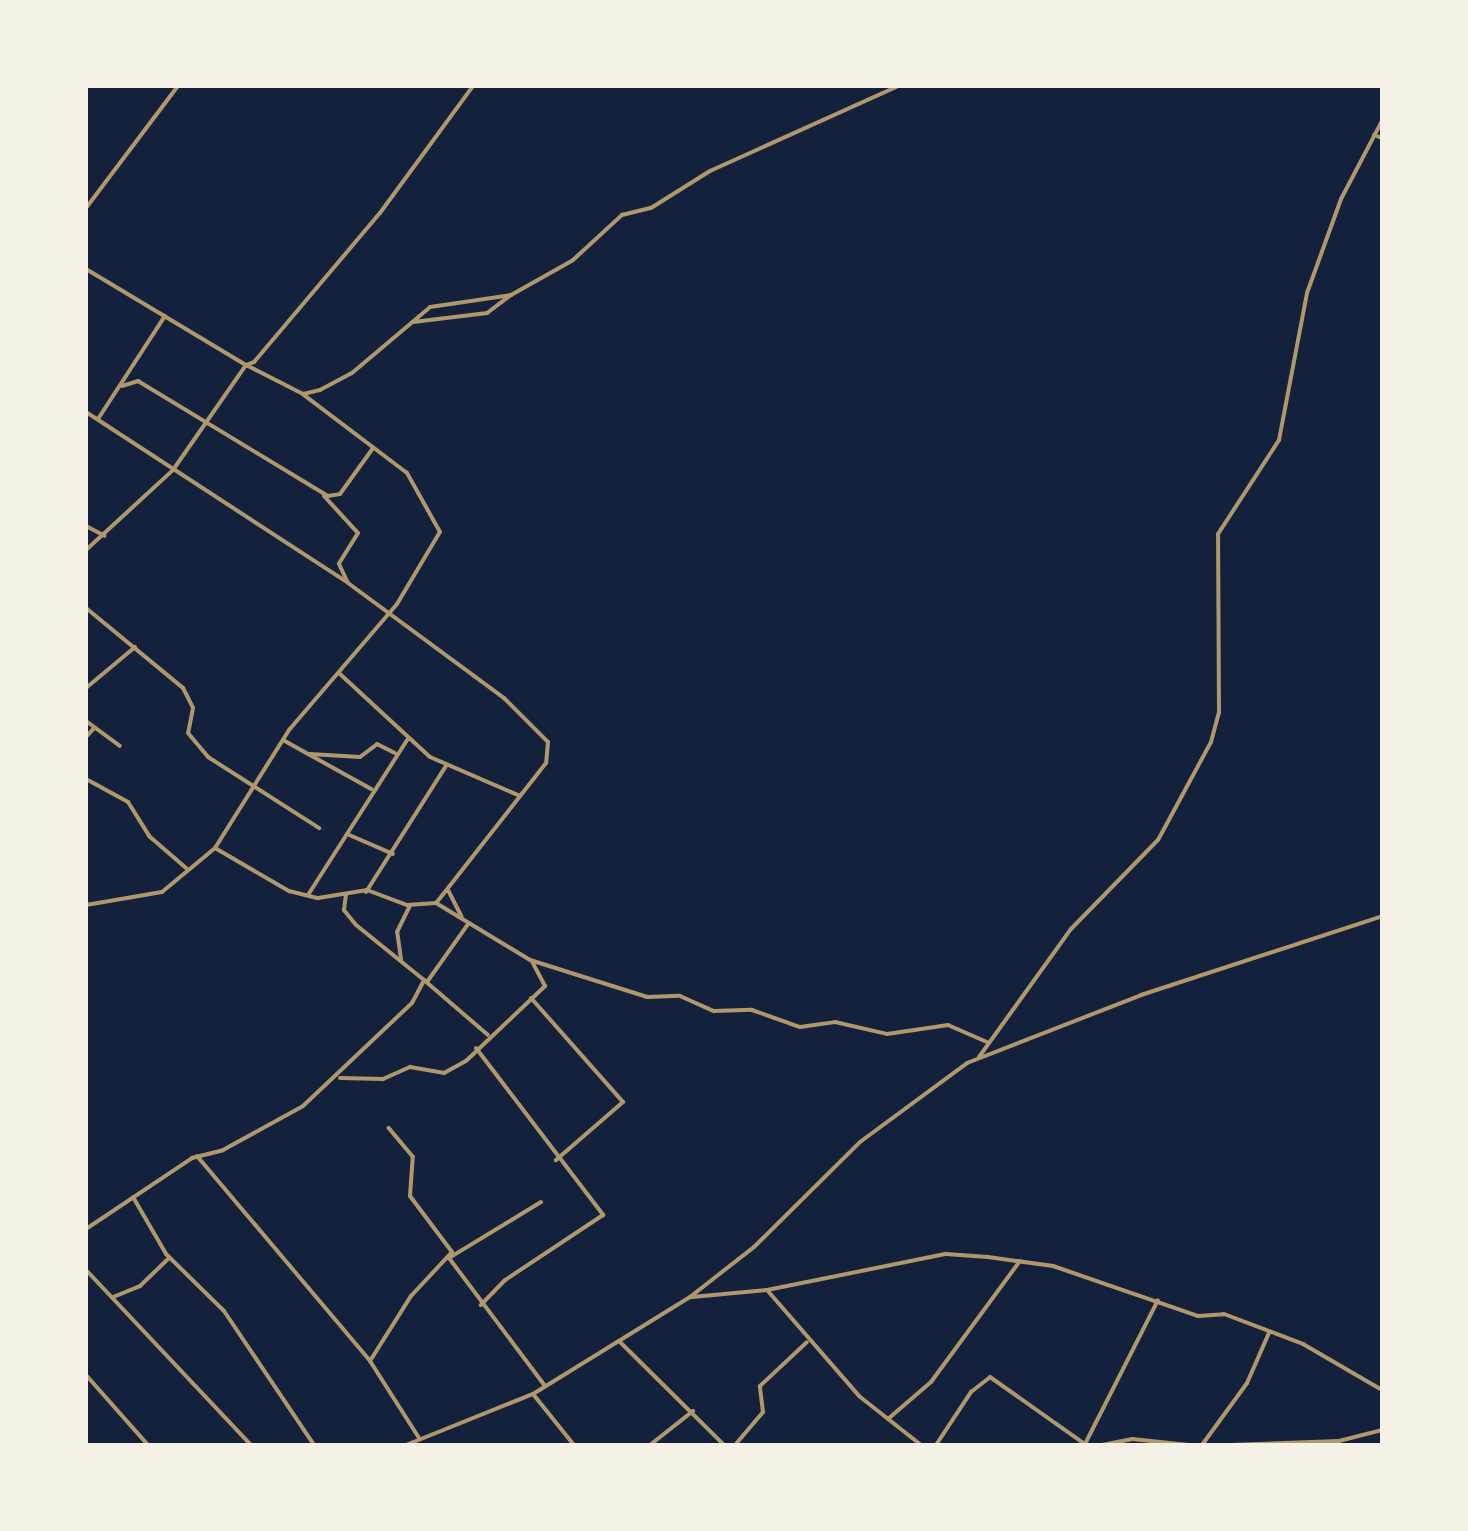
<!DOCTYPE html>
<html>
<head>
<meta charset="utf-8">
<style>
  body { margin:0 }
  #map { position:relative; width:1468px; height:1531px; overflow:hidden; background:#14213d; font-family:Jost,sans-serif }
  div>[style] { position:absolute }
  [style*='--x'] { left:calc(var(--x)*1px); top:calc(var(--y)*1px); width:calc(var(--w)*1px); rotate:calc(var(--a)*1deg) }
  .minor>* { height:4px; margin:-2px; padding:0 2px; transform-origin:2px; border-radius:2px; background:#b1986c }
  span { translate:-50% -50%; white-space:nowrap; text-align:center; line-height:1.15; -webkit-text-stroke:8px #f6f1e7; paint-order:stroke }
  .frame { position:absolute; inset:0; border:88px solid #f6f1e7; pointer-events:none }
</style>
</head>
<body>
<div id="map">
  <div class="minor">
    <div style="--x:1374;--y:135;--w:9;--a:21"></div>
    <div style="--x:86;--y:208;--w:153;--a:-53"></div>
    <div style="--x:86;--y:269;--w:187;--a:31"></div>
    <div style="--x:246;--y:365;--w:9;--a:-21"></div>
    <div style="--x:254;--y:362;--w:195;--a:-49.8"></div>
    <div style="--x:380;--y:213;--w:157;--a:-53.8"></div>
    <div style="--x:413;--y:322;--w:75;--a:-6.9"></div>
    <div style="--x:487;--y:313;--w:30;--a:-37"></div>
    <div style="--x:122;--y:386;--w:17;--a:-17"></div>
    <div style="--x:138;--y:381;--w:222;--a:31.2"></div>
    <div style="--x:328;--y:496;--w:12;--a:-9"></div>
    <div style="--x:340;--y:494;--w:57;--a:-54.3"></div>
    <div style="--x:86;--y:412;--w:313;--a:33.1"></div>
    <div style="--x:348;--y:583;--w:194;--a:36.4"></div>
    <div style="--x:504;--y:698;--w:62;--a:45"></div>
    <div style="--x:548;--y:742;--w:21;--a:95"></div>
    <div style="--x:546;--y:763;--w:177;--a:128.1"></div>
    <div style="--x:98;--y:419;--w:123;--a:-57"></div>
    <div style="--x:324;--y:496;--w:50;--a:47.4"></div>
    <div style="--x:358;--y:533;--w:36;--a:122"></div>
    <div style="--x:339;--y:564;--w:19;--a:65"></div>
    <div style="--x:86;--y:526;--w:21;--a:28"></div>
    <div style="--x:86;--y:550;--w:118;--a:-42.6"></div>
    <div style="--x:173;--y:470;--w:128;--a:-55.2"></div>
    <div style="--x:246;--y:365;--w:64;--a:27"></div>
    <div style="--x:303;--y:394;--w:17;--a:-13"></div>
    <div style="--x:320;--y:390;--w:36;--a:-28"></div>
    <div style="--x:352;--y:373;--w:102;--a:-40.2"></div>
    <div style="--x:430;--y:307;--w:82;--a:-8.4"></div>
    <div style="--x:511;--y:295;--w:71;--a:-29.4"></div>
    <div style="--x:573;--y:260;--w:67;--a:-42.6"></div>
    <div style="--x:622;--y:215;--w:30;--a:-14"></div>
    <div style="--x:651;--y:208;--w:70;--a:-32.1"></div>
    <div style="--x:710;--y:171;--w:206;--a:-24.3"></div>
    <div style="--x:86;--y:608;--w:126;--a:39.5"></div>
    <div style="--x:183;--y:688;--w:22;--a:63"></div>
    <div style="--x:193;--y:708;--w:25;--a:101"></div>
    <div style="--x:188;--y:733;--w:31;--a:50"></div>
    <div style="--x:208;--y:757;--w:132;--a:32.6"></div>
    <div style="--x:340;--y:674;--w:122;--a:42.7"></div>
    <div style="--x:430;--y:757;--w:98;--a:23.4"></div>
    <div style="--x:86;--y:688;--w:64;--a:-39.9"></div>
    <div style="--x:86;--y:721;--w:42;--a:36.3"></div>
    <div style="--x:86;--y:737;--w:12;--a:-48"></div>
    <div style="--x:283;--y:740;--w:101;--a:29.1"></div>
    <div style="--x:310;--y:754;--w:50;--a:3.4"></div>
    <div style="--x:360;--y:757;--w:21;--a:-37"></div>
    <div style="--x:377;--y:744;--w:20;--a:27"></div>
    <div style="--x:86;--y:779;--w:48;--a:28.7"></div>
    <div style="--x:128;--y:802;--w:40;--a:58"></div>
    <div style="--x:149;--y:836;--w:49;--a:40.9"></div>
    <div style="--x:347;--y:834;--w:50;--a:23.5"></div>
    <div style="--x:215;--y:848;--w:139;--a:-57.9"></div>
    <div style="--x:289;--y:730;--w:166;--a:-49.4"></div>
    <div style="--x:397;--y:604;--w:84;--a:-59.2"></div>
    <div style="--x:440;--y:532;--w:68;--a:-119.2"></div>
    <div style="--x:407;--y:473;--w:129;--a:-142.9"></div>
    <div style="--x:448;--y:890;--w:30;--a:63"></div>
    <div style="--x:366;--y:892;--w:149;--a:-57.6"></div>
    <div style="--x:308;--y:895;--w:184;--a:-57.4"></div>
    <div style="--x:86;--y:905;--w:77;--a:-9.7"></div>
    <div style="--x:162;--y:892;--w:69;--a:-39.7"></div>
    <div style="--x:215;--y:848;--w:86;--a:30.2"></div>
    <div style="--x:289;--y:891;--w:30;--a:14"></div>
    <div style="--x:318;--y:898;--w:50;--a:-9.3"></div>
    <div style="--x:367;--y:890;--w:43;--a:20.6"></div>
    <div style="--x:407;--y:905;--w:29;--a:-4"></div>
    <div style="--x:436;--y:903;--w:110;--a:31.2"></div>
    <div style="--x:530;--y:960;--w:123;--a:17.5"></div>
    <div style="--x:647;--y:997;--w:33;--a:-2"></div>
    <div style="--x:680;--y:996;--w:37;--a:24"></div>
    <div style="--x:714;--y:1011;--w:38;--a:-2"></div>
    <div style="--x:752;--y:1010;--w:51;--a:19.5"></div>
    <div style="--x:800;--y:1027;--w:35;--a:-8"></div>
    <div style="--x:835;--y:1022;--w:53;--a:13"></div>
    <div style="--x:887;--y:1034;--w:62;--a:-8.4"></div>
    <div style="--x:948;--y:1025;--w:43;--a:23.6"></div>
    <div style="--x:401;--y:959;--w:27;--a:-98"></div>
    <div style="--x:397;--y:932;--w:30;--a:-64"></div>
    <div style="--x:424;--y:980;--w:84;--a:40.7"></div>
    <div style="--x:427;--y:982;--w:71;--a:-54.7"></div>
    <div style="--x:531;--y:998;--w:139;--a:48.5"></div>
    <div style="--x:623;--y:1102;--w:89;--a:139.1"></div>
    <div style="--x:476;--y:1048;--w:210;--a:52.7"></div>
    <div style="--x:603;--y:1215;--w:118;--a:146.4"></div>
    <div style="--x:505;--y:1280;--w:35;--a:134"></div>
    <div style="--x:979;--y:1057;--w:158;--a:-54.3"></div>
    <div style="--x:1071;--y:929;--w:124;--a:-45.7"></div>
    <div style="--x:1158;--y:840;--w:111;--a:-61.6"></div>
    <div style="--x:1211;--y:742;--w:30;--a:-75"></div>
    <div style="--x:1219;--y:713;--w:179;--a:-90.3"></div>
    <div style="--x:1218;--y:534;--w:112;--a:-57"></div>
    <div style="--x:1279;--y:440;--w:150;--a:-79.2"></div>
    <div style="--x:1307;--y:293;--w:100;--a:-70.1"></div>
    <div style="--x:1341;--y:199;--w:88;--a:-62.3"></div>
    <div style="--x:340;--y:1078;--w:43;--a:1.3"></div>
    <div style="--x:383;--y:1079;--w:30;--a:-24"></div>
    <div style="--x:410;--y:1067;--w:35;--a:10"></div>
    <div style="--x:444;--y:1073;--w:25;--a:-29"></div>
    <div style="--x:466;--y:1061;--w:109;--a:-43.5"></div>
    <div style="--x:545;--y:986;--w:27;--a:-118"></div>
    <div style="--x:197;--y:1156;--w:268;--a:49.8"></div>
    <div style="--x:370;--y:1361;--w:91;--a:57.5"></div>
    <div style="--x:133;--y:1197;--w:66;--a:59.9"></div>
    <div style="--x:166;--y:1254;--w:81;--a:44.5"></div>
    <div style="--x:224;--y:1311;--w:161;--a:56.1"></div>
    <div style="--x:541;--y:1202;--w:108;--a:148.7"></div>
    <div style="--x:449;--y:1258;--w:160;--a:53.1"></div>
    <div style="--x:86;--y:1229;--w:128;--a:-33.8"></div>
    <div style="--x:192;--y:1158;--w:32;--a:-14"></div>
    <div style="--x:223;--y:1150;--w:91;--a:-28.8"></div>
    <div style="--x:303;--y:1106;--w:150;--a:-43.4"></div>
    <div style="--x:412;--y:1003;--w:26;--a:-62"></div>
    <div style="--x:424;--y:980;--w:87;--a:-141"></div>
    <div style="--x:356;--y:925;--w:19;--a:-129"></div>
    <div style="--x:344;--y:910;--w:16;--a:-83"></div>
    <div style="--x:86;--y:1270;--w:241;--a:46.7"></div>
    <div style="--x:767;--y:1290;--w:140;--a:49"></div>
    <div style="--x:859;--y:1396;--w:79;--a:38.3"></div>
    <div style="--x:113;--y:1297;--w:29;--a:-22"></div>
    <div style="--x:140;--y:1286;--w:40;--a:-44"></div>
    <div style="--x:692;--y:1297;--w:75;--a:-5.3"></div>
    <div style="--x:767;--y:1290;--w:183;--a:-11.4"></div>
    <div style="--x:946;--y:1254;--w:42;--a:4.1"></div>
    <div style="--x:988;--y:1257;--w:66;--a:7.9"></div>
    <div style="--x:1053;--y:1266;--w:153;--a:19"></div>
    <div style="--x:1198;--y:1316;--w:26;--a:-4"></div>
    <div style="--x:1224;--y:1314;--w:85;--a:20.8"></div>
    <div style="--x:1303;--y:1344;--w:91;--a:30.2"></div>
    <div style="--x:619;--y:1341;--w:148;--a:44.7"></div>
    <div style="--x:370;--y:1361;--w:77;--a:-57.8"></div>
    <div style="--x:411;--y:1296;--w:60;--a:-47"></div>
    <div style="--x:452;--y:1252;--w:70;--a:-126.9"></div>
    <div style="--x:410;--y:1196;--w:39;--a:-86"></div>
    <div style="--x:413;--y:1157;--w:38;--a:-130"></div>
    <div style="--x:86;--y:1375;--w:94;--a:48.5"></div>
    <div style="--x:533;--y:1394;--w:65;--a:51.2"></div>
    <div style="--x:888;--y:1419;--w:57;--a:-40.7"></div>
    <div style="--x:931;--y:1382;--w:150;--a:-53.7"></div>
    <div style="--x:1085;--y:1444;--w:161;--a:-63.1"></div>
    <div style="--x:406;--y:1445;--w:137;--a:-21.9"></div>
    <div style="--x:533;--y:1394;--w:185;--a:-31.7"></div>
    <div style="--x:690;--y:1297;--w:81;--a:-38"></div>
    <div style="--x:754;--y:1247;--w:149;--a:-44.7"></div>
    <div style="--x:860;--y:1142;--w:133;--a:-36.4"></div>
    <div style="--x:967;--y:1063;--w:187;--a:-21.3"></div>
    <div style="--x:1141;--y:995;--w:254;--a:-18.1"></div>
    <div style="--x:650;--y:1445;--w:55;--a:-38.3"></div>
    <div style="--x:735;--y:1445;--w:43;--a:-49.7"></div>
    <div style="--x:763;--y:1412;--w:26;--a:-97"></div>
    <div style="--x:760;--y:1386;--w:64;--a:-43.1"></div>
    <div style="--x:936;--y:1445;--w:64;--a:-56.6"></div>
    <div style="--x:971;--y:1392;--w:24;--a:-38"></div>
    <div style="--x:990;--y:1377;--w:118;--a:35.3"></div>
    <div style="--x:1102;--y:1445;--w:31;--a:-11"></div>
    <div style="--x:1132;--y:1439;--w:57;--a:6"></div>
    <div style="--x:1202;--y:1445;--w:77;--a:-54"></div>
    <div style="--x:1247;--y:1383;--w:55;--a:-66.3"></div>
    <div style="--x:1231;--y:1445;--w:108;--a:-2.1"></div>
    <div style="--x:1339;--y:1441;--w:44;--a:-14.3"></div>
  </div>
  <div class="frame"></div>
</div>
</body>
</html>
